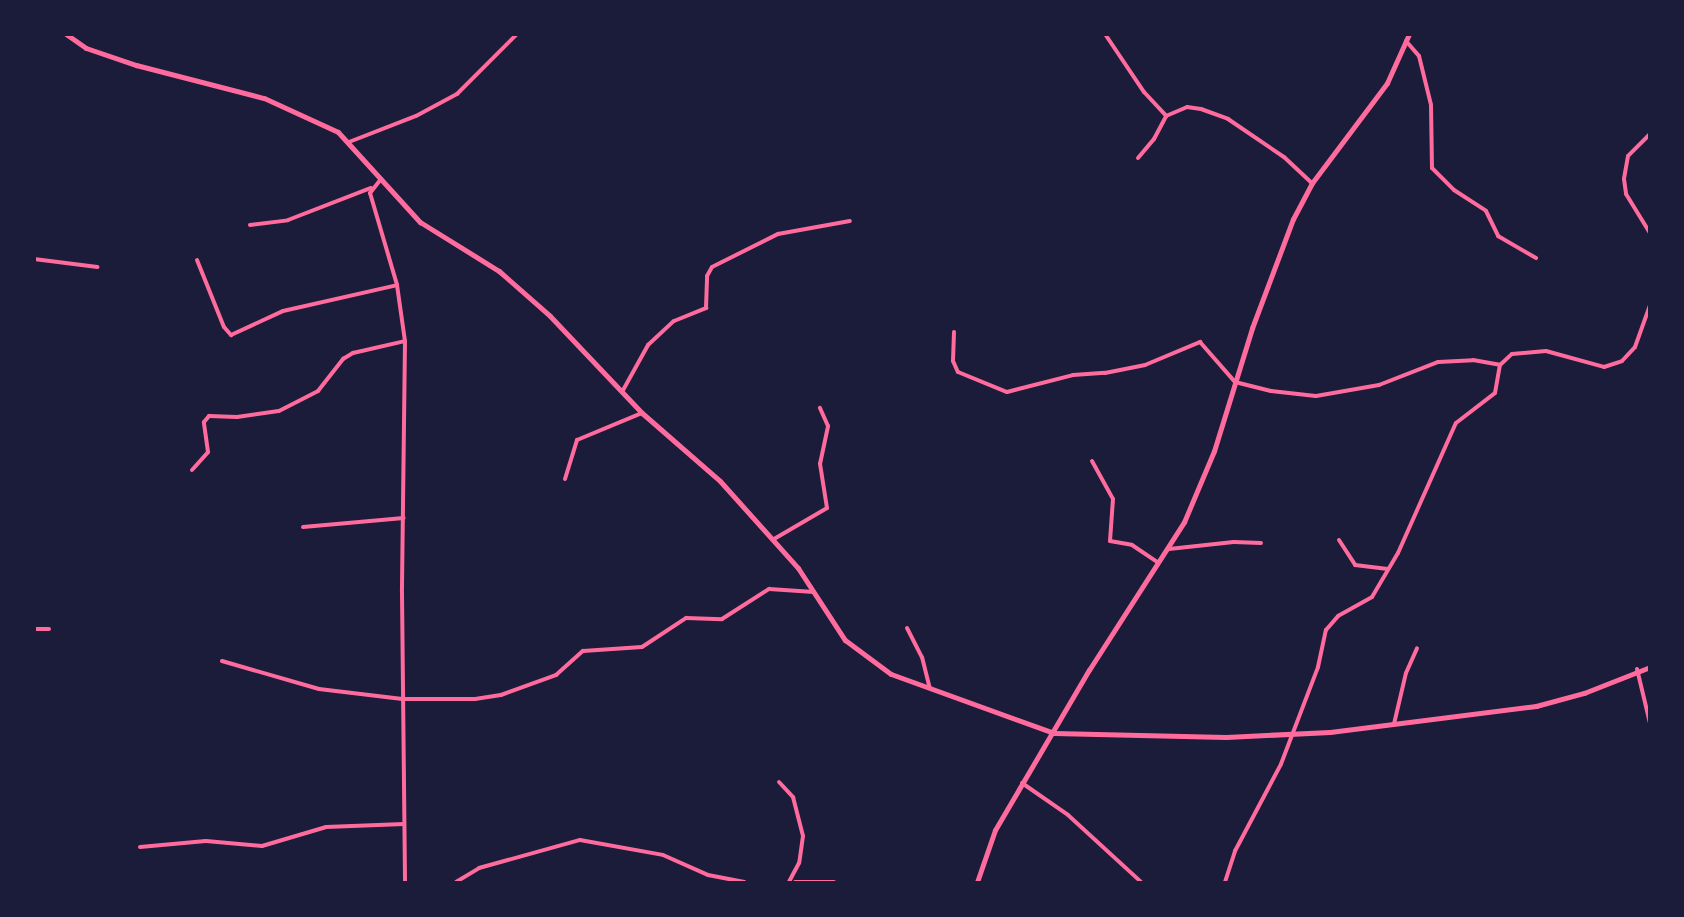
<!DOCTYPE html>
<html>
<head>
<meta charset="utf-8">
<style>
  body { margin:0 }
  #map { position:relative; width:1684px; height:917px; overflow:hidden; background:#1b1b3a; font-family:Commissioner,sans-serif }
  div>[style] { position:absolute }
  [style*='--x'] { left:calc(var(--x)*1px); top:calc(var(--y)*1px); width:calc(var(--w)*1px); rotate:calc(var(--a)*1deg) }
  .minor>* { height:4px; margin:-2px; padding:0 2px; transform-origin:2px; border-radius:2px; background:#ff6b9d }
  .tertiary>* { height:5px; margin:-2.5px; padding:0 2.5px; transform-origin:2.5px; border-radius:2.5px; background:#ff6b9d }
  span { translate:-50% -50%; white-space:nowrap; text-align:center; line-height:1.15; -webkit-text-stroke:6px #1b1b3a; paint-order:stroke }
  .frame { position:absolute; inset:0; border:36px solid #1b1b3a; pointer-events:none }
</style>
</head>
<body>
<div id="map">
  <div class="minor">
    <div style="--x:1105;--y:34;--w:70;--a:56.1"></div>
    <div style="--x:1144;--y:92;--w:33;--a:47"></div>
    <div style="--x:1406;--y:41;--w:20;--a:49"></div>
    <div style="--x:1419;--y:56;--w:50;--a:76.2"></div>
    <div style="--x:1431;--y:105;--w:63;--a:89.1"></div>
    <div style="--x:1432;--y:168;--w:31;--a:45"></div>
    <div style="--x:1454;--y:190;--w:38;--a:33"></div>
    <div style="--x:1486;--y:211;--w:28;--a:64"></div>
    <div style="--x:1498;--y:236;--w:44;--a:30.1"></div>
    <div style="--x:1650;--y:134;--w:31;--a:135"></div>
    <div style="--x:1628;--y:156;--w:23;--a:100"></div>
    <div style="--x:1624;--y:179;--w:15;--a:82"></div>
    <div style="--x:1626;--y:194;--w:46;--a:58.4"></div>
    <div style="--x:349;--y:142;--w:72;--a:-21.2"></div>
    <div style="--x:416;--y:116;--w:47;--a:-28.2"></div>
    <div style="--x:457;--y:94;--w:85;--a:-45"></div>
    <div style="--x:1138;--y:158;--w:25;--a:-50"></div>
    <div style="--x:1154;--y:139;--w:26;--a:-62"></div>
    <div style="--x:1166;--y:116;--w:23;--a:-23"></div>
    <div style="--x:1187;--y:107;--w:14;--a:8"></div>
    <div style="--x:1201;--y:109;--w:29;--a:20"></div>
    <div style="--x:1228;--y:119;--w:68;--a:34.2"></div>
    <div style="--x:1284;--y:157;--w:38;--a:43"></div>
    <div style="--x:381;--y:179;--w:18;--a:128"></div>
    <div style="--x:370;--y:193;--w:96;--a:73.6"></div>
    <div style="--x:397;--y:285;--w:57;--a:81.9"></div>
    <div style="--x:405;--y:341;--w:252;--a:90.7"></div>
    <div style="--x:402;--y:593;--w:289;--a:89.4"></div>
    <div style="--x:250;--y:225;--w:38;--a:-7"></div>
    <div style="--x:288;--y:220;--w:89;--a:-21.1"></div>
    <div style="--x:34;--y:259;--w:64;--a:7.1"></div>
    <div style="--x:197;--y:260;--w:72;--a:68.1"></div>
    <div style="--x:224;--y:327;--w:11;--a:49"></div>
    <div style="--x:231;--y:335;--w:57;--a:-24.8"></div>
    <div style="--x:283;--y:311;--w:117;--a:-12.8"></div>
    <div style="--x:954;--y:332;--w:29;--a:92"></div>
    <div style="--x:953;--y:361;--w:12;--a:66"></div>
    <div style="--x:958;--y:372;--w:53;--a:22.2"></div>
    <div style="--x:1007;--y:392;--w:68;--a:-14.4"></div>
    <div style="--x:1073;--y:375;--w:32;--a:-4"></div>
    <div style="--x:1105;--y:373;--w:41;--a:-11.3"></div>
    <div style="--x:1145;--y:365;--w:60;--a:-22.7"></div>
    <div style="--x:1200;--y:342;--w:53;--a:48.8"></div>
    <div style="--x:1235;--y:382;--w:37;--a:14"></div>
    <div style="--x:1271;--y:391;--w:45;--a:6.3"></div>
    <div style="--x:1316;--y:396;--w:64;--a:-9.9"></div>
    <div style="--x:1379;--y:385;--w:63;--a:-21.3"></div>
    <div style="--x:1438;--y:362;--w:35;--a:-3"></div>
    <div style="--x:1473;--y:360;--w:27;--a:10"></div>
    <div style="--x:622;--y:392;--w:54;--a:-61"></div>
    <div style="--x:648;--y:345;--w:35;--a:-43"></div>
    <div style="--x:674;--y:321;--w:35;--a:-22"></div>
    <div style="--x:706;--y:308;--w:32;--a:-88"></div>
    <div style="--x:707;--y:276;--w:10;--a:-61"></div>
    <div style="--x:712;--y:267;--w:74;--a:-26.6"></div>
    <div style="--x:778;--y:234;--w:73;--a:-10.2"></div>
    <div style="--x:1092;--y:461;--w:43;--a:61.1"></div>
    <div style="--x:1113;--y:499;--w:42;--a:94.1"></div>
    <div style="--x:1110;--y:541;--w:22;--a:10"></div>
    <div style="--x:1132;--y:545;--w:32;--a:34"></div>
    <div style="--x:192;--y:470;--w:24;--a:-48"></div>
    <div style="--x:208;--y:452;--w:30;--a:-98"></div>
    <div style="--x:204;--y:422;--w:8;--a:-50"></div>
    <div style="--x:209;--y:416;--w:28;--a:2"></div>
    <div style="--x:237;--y:417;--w:42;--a:-8.1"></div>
    <div style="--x:279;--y:411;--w:44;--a:-27.1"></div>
    <div style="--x:318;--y:391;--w:41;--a:-52"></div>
    <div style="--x:343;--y:359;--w:12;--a:-31"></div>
    <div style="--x:353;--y:353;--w:53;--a:-13"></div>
    <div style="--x:565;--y:479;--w:41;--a:-72.9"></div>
    <div style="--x:577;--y:440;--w:70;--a:-22.6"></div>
    <div style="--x:303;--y:527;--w:101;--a:-5.1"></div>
    <div style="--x:774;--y:539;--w:61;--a:-30.3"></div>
    <div style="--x:827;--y:508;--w:45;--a:-99"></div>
    <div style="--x:820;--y:464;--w:39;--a:-78"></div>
    <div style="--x:828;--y:426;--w:20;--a:-114"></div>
    <div style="--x:1339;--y:540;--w:30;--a:57"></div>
    <div style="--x:1355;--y:565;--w:33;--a:7"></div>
    <div style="--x:1169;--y:549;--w:65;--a:-6.1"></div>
    <div style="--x:1234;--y:542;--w:27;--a:2"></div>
    <div style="--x:907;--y:628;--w:33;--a:63"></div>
    <div style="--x:922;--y:657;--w:32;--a:76"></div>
    <div style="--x:34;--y:629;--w:15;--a:0"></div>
    <div style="--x:222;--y:661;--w:101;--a:16.1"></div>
    <div style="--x:319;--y:689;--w:84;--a:6.9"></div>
    <div style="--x:402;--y:699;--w:73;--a:0"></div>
    <div style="--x:475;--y:699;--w:26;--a:-9"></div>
    <div style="--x:501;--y:695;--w:59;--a:-20"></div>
    <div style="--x:556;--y:675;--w:36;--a:-42"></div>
    <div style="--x:583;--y:651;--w:59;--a:-3.9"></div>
    <div style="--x:642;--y:647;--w:53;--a:-33.4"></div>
    <div style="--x:686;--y:618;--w:36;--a:2"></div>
    <div style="--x:722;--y:619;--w:56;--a:-32.6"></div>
    <div style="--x:769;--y:589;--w:45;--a:3.8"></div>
    <div style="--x:1637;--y:669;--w:56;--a:76.5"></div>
    <div style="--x:1394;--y:724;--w:52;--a:-76.8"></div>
    <div style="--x:1406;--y:673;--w:27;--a:-66"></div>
    <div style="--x:779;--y:782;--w:21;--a:47"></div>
    <div style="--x:793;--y:797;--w:40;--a:75.6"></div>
    <div style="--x:803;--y:836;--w:27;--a:98"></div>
    <div style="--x:799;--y:863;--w:21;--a:118"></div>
    <div style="--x:1022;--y:783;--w:56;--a:34.8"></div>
    <div style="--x:1068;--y:815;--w:99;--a:42.5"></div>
    <div style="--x:140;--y:847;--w:66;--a:-5.2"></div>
    <div style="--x:206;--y:841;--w:56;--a:5.1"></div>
    <div style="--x:262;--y:846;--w:67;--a:-16.5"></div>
    <div style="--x:326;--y:827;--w:78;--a:-2.2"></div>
    <div style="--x:456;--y:882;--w:27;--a:-31"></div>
    <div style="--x:479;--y:868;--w:105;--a:-15.5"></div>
    <div style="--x:580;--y:840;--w:84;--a:10.2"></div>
    <div style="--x:663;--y:855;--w:49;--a:24"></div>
    <div style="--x:708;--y:875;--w:37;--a:11"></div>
    <div style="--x:795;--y:882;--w:39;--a:0"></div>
    <div style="--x:1225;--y:882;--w:33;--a:-72"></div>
    <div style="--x:1235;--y:851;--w:98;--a:-62.1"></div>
    <div style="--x:1281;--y:764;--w:104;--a:-69.1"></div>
    <div style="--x:1318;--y:667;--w:38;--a:-78"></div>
    <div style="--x:1326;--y:630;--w:18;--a:-49"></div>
    <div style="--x:1338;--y:616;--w:39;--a:-29"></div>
    <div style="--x:1372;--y:597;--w:51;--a:-59.4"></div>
    <div style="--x:1398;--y:553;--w:142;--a:-66"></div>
    <div style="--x:1456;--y:423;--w:49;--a:-37.6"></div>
    <div style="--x:1495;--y:393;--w:28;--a:-80"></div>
    <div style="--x:1500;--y:365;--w:16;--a:-43"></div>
    <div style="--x:1512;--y:354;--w:34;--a:-5"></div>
    <div style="--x:1546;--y:351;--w:60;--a:15.4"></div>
    <div style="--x:1604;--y:367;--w:19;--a:-18"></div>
    <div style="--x:1622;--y:361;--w:19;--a:-47"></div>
    <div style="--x:1635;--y:347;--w:45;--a:-70.3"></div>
  </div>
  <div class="tertiary">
    <div style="--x:66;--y:34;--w:24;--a:35"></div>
    <div style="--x:86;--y:48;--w:53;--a:18.8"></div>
    <div style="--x:136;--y:65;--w:132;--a:14.5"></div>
    <div style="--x:264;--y:98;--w:81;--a:24.7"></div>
    <div style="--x:338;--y:132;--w:122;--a:47.7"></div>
    <div style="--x:420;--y:222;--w:93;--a:31.8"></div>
    <div style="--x:499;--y:271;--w:68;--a:41.4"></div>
    <div style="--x:550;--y:316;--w:134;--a:46.5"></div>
    <div style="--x:642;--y:413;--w:103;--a:41.1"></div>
    <div style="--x:720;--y:481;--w:117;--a:48.1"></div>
    <div style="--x:798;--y:568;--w:86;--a:56.9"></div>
    <div style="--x:845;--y:640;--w:57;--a:36.5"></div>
    <div style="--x:891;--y:674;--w:173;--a:19.9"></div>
    <div style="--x:1054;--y:733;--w:172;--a:1.3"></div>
    <div style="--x:1226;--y:737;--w:104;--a:-2.8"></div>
    <div style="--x:1330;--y:732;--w:208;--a:-7.2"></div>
    <div style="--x:1536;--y:706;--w:50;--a:-15.2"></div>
    <div style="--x:1584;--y:693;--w:71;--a:-21.5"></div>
    <div style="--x:977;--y:882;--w:55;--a:-70.9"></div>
    <div style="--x:995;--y:830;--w:186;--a:-59.6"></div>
    <div style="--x:1089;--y:670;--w:176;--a:-57.3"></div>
    <div style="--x:1184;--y:522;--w:77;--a:-67.1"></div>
    <div style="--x:1214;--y:451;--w:129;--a:-72.8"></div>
    <div style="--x:1252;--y:328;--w:116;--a:-69.4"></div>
    <div style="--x:1293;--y:219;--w:41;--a:-62.2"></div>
    <div style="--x:1312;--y:183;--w:125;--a:-53.1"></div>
    <div style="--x:1387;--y:83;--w:54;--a:-65.8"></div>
  </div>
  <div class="frame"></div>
</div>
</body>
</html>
